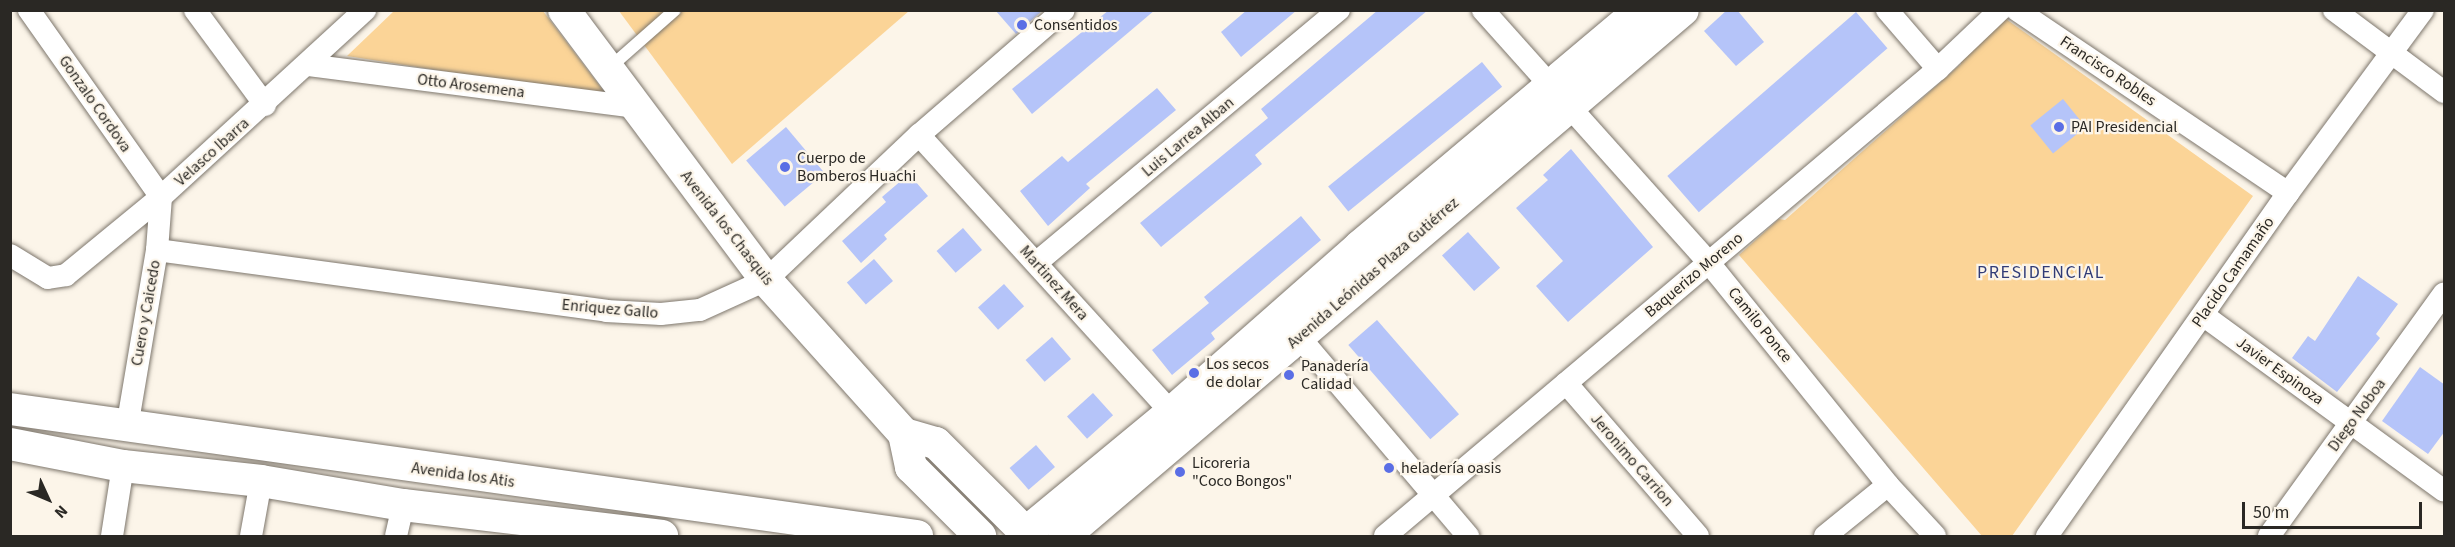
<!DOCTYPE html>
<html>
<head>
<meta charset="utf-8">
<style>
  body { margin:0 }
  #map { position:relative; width:2455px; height:547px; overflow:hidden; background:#fcf5e9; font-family:"Source Sans 3",sans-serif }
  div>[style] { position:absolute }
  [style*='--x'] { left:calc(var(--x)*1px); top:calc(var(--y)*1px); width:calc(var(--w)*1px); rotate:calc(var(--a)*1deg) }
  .green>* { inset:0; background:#fbd497 }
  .building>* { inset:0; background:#b5c4f9; transform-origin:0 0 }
  .roads { filter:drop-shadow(0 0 2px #7d766c) drop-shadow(0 0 2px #7d766c) }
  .service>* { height:12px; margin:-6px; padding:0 6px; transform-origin:6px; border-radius:6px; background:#fff }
  .minor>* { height:22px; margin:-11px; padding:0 11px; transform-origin:11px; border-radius:11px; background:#fff }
  .secondary>* { height:32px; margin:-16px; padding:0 16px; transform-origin:16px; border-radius:16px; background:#fff }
  .dots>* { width:16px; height:16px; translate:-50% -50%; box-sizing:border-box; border:3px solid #fcf5e9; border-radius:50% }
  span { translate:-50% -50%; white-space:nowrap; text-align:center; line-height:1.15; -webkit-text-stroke:4.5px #fcf5e9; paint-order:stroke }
  .poi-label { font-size:16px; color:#2a2824 }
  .left { translate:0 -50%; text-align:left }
  .street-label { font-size:16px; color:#2a2824 }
  .neighbourhood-label { font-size:18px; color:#303b76; letter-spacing:1.5px }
  .frame { position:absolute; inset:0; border:12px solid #2a2824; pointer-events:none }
  .north { position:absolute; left:18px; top:469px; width:60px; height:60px; -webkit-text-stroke:4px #fcf5e9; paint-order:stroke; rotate:134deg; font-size:16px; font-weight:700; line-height:24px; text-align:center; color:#2a2824 }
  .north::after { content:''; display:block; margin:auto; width:21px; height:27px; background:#2a2824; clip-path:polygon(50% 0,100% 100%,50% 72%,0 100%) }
  .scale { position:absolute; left:2242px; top:502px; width:180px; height:27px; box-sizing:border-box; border:3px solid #2a2824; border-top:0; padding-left:8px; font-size:18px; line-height:21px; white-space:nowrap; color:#2a2824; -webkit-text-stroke:4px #fcf5e9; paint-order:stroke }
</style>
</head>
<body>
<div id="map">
  <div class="green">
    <div style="clip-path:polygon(394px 11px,543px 11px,608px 97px,347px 56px)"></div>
    <div style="clip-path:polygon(619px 11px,909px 11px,732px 164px)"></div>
    <div style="clip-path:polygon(2006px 19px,2253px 196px,2012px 536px,1982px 536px,1739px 255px,1779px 219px,1785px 220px,1961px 64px,1961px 57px)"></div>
  </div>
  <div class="building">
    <div style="clip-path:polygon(995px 10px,1043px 10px,1016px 34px)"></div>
    <div style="clip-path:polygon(1109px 10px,1155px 10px,1032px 114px,1012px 89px)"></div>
    <div style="clip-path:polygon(1247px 10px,1297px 10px,1241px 57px,1221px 32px)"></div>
    <div style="clip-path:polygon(1378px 10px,1428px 10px,1255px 155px,1262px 164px,1161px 247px,1140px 223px,1268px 118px,1261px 109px)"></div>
    <div style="clip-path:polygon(1727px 10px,1737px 10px,1764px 42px,1736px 66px,1704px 31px)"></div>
    <div style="left:1856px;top:12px;width:48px;height:250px;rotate:49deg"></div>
    <div style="left:1482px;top:62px;width:32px;height:198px;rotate:51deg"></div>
    <div style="clip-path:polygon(1157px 88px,1176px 110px,1086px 184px,1090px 188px,1048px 226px,1020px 191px,1062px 156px,1068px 162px)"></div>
    <div style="left:2063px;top:99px;width:36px;height:42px;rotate:51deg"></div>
    <div style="left:786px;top:127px;width:60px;height:52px;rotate:50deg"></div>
    <div style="clip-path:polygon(1571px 149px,1653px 247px,1568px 322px,1536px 286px,1563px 261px,1516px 208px,1548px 180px,1543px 175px)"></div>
    <div style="clip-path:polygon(909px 174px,928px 196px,884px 235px,887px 239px,861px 263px,842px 241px,886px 202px,882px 197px)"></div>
    <div style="clip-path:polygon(1301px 216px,1321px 240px,1211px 333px,1215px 339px,1172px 375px,1152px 350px,1209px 303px,1204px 297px)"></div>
    <div style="left:963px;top:228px;width:29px;height:35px;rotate:49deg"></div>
    <div style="left:1468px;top:232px;width:48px;height:35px;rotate:48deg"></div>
    <div style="left:874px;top:259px;width:29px;height:36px;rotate:49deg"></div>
    <div style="clip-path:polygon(2358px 276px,2398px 304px,2376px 334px,2380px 338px,2337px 392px,2292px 358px,2308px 336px,2315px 341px)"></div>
    <div style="left:1004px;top:284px;width:30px;height:35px;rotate:48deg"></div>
    <div style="left:1377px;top:320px;width:125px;height:38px;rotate:49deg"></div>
    <div style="left:1052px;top:337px;width:29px;height:35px;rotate:49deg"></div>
    <div style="clip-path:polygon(2420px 367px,2445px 385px,2445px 431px,2428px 454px,2382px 421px)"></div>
    <div style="left:1093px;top:393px;width:30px;height:35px;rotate:48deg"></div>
    <div style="left:1036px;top:445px;width:29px;height:35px;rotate:49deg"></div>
  </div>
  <div class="roads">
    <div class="service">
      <div style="--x:608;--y:69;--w:89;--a:-41.4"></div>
    </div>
    <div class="minor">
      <div style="--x:29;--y:10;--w:229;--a:54.8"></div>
      <div style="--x:161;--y:197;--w:53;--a:94.3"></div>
      <div style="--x:157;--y:250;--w:181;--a:99.6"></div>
      <div style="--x:195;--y:10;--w:118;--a:53.6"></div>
      <div style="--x:1483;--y:10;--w:339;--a:48.2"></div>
      <div style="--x:1709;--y:263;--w:285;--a:51.1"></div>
      <div style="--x:1888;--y:485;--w:69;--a:47.3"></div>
      <div style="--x:1887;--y:10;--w:78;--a:49.2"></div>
      <div style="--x:2017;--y:10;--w:327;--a:34"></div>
      <div style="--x:2334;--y:10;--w:137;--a:36.7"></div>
      <div style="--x:308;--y:65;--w:330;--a:7.3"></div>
      <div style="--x:919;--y:135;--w:389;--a:47.7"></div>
      <div style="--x:157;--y:250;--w:453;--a:7.7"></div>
      <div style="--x:606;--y:311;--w:55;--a:3.1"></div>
      <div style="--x:661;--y:314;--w:39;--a:-6"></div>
      <div style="--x:700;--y:310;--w:72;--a:-24.4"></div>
      <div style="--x:766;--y:280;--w:211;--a:-43.5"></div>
      <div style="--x:919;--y:135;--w:191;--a:-40.8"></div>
      <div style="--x:10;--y:255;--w:44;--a:31.2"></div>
      <div style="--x:48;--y:278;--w:18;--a:-9"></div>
      <div style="--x:66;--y:275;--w:123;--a:-39.4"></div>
      <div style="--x:161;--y:197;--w:277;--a:-42.5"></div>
      <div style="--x:1036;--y:263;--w:395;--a:-39.9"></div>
      <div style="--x:2203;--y:315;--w:298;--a:36.1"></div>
      <div style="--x:1300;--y:338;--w:260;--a:49.7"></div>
      <div style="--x:1566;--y:383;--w:202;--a:49.2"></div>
      <div style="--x:112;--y:536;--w:71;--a:-81.1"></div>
      <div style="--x:251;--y:536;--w:56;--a:-79.7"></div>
      <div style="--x:396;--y:536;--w:32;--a:-77"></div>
      <div style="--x:1385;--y:536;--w:724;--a:-40.18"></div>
      <div style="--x:1938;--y:69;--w:86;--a:-43.6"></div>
      <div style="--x:1825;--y:536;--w:81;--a:-39"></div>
      <div style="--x:2047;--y:536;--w:419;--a:-54.9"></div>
      <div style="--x:2288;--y:193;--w:227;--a:-53.6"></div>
      <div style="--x:2269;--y:536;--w:299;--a:-54.2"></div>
    </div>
    <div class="secondary">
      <div style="--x:564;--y:10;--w:337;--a:53.2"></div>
      <div style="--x:766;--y:280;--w:207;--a:48.1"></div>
      <div style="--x:904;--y:434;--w:33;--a:16"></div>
      <div style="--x:936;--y:443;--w:117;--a:45"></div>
      <div style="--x:10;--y:409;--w:916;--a:7.97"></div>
      <div style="--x:904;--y:434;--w:34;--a:78"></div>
      <div style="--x:911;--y:467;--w:98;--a:45"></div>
      <div style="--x:10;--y:444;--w:115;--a:11"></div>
      <div style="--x:123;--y:466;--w:139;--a:6.2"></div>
      <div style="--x:261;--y:481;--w:144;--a:9.6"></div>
      <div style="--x:403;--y:505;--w:261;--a:6.8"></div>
      <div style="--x:1029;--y:530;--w:184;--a:-39.5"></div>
      <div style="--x:1171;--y:413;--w:251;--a:-41.4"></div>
      <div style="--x:1359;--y:247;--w:368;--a:-40.1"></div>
      <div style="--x:1064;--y:536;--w:812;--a:-40.36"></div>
    </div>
  </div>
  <div class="dots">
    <div style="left:1022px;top:25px;background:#5a6ee5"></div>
    <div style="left:2059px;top:127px;background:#5a6ee5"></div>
    <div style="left:785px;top:167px;background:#5a6ee5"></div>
    <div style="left:1194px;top:373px;background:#5a6ee5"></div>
    <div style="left:1289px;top:375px;background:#5a6ee5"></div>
    <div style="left:1389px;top:468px;background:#5a6ee5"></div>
    <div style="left:1180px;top:472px;background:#5a6ee5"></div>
  </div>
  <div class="poi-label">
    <span class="left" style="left:1034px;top:25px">Consentidos</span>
    <span class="left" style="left:2071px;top:127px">PAI Presidencial</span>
    <span class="left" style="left:797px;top:167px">Cuerpo de<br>Bomberos Huachi</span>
    <span class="left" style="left:1206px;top:373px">Los secos<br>de dolar</span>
    <span class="left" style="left:1301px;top:375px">Panadería<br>Calidad</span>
    <span class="left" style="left:1192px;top:472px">Licoreria<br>"Coco Bongos"</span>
    <span class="left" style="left:1401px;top:468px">heladería oasis</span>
  </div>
  <div class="street-label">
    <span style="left:2108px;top:71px;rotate:34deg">Francisco Robles</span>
    <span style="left:471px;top:86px;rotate:7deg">Otto Arosemena</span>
    <span style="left:95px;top:104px;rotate:55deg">Gonzalo Cordova</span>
    <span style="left:1188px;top:137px;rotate:-40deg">Luis Larrea Alban</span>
    <span style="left:212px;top:152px;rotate:-42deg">Velasco Ibarra</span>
    <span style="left:727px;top:228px;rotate:52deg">Avenida los Chasquis</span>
    <span style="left:2233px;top:272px;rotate:-55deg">Placido Camamaño</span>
    <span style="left:1373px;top:273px;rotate:-41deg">Avenida Leónidas Plaza Gutiérrez</span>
    <span style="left:1694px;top:275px;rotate:-40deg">Baquerizo Moreno</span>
    <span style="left:1054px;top:283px;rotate:48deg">Martinez Mera</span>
    <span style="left:610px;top:309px;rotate:5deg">Enriquez Gallo</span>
    <span style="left:146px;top:313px;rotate:-80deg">Cuero y Caicedo</span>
    <span style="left:1760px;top:325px;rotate:51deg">Camilo Ponce</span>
    <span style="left:2280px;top:371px;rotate:36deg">Javier Espinoza</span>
    <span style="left:2357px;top:415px;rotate:-54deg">Diego Noboa</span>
    <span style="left:1632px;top:460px;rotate:49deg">Jeronimo Carrion</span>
    <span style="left:463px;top:475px;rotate:8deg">Avenida los Atis</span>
  </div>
  <div class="neighbourhood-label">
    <span style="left:2041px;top:273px">PRESIDENCIAL</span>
  </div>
  <div class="frame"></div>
  <div class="north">N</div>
  <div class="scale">50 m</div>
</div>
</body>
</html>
